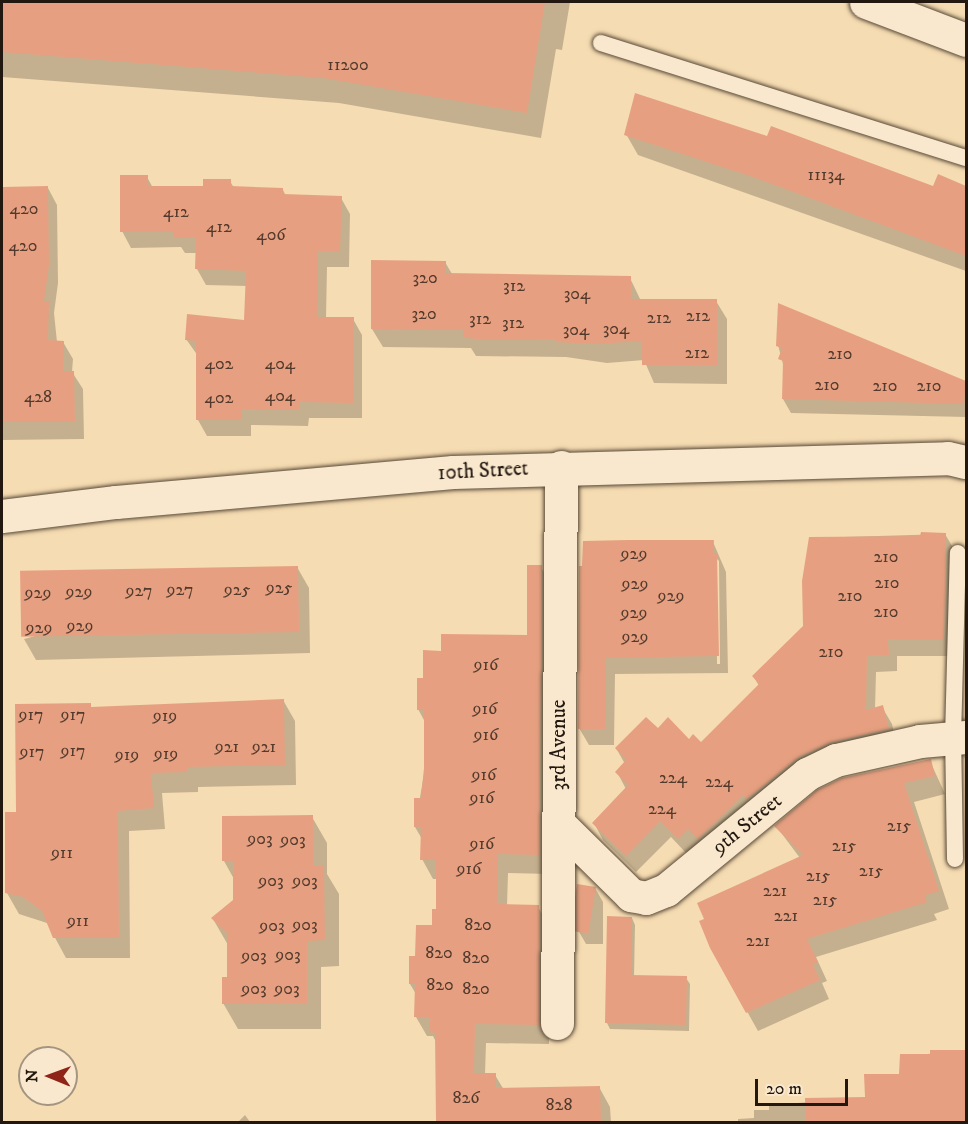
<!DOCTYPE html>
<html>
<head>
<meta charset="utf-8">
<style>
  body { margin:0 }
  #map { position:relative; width:968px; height:1124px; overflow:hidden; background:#f6dcb2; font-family:"IM FELL DW Pica",serif }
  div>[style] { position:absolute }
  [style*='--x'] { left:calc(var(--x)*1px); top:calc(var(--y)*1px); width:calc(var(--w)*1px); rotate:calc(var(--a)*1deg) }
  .shadow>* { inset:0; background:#0003 }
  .building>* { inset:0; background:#e6a081; transform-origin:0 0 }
  .roads { filter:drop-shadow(0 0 2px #574938) drop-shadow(0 0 2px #574938) }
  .service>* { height:16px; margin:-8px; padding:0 8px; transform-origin:8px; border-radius:8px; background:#f9e8cd }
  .minor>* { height:33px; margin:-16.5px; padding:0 16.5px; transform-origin:16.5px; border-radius:16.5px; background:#f9e8cd }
  .secondary>* { height:33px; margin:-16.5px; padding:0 16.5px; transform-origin:16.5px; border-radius:16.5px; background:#f9e8cd }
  span { translate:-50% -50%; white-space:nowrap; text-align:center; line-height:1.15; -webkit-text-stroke:4.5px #f9e8cd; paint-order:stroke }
  .number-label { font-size:18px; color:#533a2c }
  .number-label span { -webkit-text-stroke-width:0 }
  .street-label { font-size:21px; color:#221810 }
  .frame { position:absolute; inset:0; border:3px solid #221810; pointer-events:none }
  .north { position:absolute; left:18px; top:1046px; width:60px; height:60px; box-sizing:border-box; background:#f9e8cd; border:2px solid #a39581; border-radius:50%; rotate:271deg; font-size:16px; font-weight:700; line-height:24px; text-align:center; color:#221810 }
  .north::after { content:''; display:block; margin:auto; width:21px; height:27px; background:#8f2418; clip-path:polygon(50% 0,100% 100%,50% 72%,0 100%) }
  .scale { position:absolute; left:755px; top:1079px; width:93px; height:27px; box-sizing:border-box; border:3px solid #221810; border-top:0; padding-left:8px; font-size:18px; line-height:21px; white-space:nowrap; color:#221810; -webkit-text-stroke:4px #f9e8cd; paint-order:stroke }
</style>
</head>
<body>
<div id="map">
  <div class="shadow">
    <div style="clip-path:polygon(2px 2px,570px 2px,562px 50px,556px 49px,541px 138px,339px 103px,2px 77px)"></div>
    <div style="clip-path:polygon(626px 134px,768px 137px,934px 188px,939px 176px,966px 188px,966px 271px,638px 155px)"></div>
    <div style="clip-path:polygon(147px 177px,153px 188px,205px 187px,230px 181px,234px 188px,283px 190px,286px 196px,341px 198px,350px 214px,349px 267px,327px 267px,326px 318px,353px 319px,362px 335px,362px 418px,309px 418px,308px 426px,251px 425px,251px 436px,207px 436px,198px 420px,198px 356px,186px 339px,245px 322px,247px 286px,206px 285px,197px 269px,197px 253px,185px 253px,181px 247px,131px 248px,122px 231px)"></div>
    <div style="clip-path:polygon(2px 188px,48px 188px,57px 205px,58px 283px,54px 313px,57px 342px,63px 342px,73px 359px,72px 372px,83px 389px,84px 439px,2px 440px)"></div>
    <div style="clip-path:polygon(445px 262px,452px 274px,630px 278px,641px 301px,716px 301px,727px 319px,727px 384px,654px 383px,644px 360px,607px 363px,566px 357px,476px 356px,471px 348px,383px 347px,372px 329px)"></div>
    <div style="clip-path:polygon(779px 306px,966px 383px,966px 417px,791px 413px,783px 399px,784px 368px,778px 345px)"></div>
    <div style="clip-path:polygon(945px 534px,955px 551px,953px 656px,897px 656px,897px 671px,876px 672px,875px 709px,882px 707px,892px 724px,897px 746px,841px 758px,688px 855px,671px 837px,636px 872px,603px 840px,594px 823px,626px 789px,617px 772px,625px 764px,616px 748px,658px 730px,701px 744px,759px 686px,754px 677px,805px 626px,811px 538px)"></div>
    <div style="clip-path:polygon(evenodd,713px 542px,726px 572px,728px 673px,615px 674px,614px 745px,589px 745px,579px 728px,581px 567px,713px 542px,716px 558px,719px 561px,720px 664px,717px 664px,716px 558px)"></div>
    <div style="clip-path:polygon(297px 567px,309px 588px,310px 653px,36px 660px,24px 639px)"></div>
    <div style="clip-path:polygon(541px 567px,552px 586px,550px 874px,508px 873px,507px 906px,538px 907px,549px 926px,549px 1044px,486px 1043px,485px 1075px,495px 1075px,504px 1090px,599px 1087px,610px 1107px,611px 1122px,438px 1122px,436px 1042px,433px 1036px,427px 1036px,416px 1017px,416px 994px,410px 984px,437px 911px,438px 879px,433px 879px,422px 859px,422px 839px,415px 827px,425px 768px,425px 722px,418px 709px,425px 680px,442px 652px,528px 637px)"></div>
    <div style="clip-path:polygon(283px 700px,295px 721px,296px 785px,198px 787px,198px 792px,162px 793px,165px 829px,129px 831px,130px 958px,66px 958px,47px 923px,19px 914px,7px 893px,18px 813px,90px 705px,92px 709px)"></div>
    <div style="clip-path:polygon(930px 761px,945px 794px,914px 802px,949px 909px,934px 914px,937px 920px,816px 957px,827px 981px,822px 983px,829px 999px,758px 1031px,711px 947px,800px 858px,776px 826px)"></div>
    <div style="clip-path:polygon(312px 817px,327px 843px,327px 874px,339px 894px,339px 966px,321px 967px,321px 1029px,238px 1029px,223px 1003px,229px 979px,228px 945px,213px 919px,235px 901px,234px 879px,224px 861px)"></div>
    <div style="clip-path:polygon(595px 888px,603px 902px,603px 944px,586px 944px,578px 930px)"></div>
    <div style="clip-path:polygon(632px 918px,635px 925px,634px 977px,686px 978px,690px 984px,689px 1031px,610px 1029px,607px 1023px)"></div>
    <div style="clip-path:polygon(966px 1051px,966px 1122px,738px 1122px,738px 1119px,754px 1118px,754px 1110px,769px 1110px,769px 1105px,867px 1098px,900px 1075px,901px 1056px)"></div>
    <div style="clip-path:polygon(245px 1115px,250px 1122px,238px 1122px)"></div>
  </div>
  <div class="building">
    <div style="clip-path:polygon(2px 2px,545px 2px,527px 113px,323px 78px,2px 52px)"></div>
    <div style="clip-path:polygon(635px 93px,767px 136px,771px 126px,933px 186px,938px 174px,966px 186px,966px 256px,753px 177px,624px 135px)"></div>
    <div style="clip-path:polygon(120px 175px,148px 175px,148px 186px,203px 186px,203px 179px,231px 179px,231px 186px,283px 188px,283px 194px,342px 196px,340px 251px,318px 251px,317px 317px,354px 317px,353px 403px,300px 402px,300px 410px,242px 409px,242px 420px,196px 420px,196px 341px,185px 340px,187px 314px,244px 320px,246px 271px,195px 269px,196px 237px,174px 238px,174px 232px,120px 232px)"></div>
    <div style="clip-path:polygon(48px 186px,49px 265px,44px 301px,49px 301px,48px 340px,64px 341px,63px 371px,74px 371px,75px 422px,2px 421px,3px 187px)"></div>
    <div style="clip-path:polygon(371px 260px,446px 261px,446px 273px,631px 276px,631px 299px,717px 299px,717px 365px,642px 365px,642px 341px,596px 344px,555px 342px,555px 339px,481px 340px,463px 337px,463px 330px,371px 329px)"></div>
    <div style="clip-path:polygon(778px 303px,966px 381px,964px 404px,782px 399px,783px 361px,778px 359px,782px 348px,776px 346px)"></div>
    <div style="clip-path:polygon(921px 532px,946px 533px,944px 640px,888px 639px,889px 655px,867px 655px,866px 710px,883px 705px,889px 729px,832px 742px,799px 757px,747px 799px,743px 795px,698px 839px,688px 829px,678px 839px,660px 821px,626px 856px,592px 823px,628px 785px,615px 772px,626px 760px,615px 748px,646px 717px,658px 728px,668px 717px,689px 739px,693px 734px,701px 742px,759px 684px,752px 676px,803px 626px,802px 581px,809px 537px,920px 536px)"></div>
    <div style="clip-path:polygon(628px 540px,714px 540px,713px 553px,717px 553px,719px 656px,606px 658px,605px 729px,578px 729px,579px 566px,582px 566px,583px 541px)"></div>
    <div style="clip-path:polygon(527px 565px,542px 565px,539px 855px,498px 854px,497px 904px,539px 905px,539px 1025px,475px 1024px,474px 1073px,496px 1073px,496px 1088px,600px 1086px,601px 1122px,436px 1122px,435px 1033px,429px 1032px,430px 1017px,414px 1017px,415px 984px,409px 984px,409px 956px,415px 956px,416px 925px,432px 925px,432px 909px,436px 909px,436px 860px,420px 860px,421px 827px,414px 827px,414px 798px,421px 798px,424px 768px,424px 710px,417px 710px,417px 678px,423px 678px,423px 650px,441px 651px,441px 634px,527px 635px)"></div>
    <div style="left:298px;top:566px;width:66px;height:278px;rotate:89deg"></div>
    <div style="clip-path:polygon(284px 699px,285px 765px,187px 767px,187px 772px,151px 773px,154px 808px,118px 811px,119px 938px,53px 938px,42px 911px,23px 897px,5px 893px,5px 812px,16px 812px,15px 704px,91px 703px,91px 707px)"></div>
    <div style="clip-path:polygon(931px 759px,935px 776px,904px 783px,939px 891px,925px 895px,927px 902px,807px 939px,818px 962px,813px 965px,820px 980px,746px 1013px,710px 948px,699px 921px,704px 919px,697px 903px,803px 855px,774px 826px,817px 790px,842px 778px)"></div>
    <div style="clip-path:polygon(313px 815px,313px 866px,324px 866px,325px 940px,307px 941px,307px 1003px,222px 1004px,222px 977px,227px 977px,227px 933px,211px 918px,233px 900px,233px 861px,222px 861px,222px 816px)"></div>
    <div style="left:577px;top:884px;width:19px;height:47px;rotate:9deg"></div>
    <div style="clip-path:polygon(607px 916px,632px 917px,631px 975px,687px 976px,686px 1025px,605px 1023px)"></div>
    <div style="clip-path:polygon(930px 1050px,966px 1050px,966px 1122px,806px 1122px,805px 1098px,865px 1097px,864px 1074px,899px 1074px,900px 1054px,930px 1054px)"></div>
  </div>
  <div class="roads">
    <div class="service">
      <div style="--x:601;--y:43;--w:383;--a:17.5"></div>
      <div style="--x:955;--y:859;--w:121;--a:-90.9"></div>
      <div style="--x:953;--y:738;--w:185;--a:-88.5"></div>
    </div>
    <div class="minor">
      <div style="--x:2;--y:516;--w:115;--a:-7"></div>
      <div style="--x:116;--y:502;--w:338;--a:-5.1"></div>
      <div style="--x:453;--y:472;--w:495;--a:-1.6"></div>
      <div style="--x:948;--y:458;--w:18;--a:13"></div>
      <div style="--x:558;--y:823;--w:103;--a:44.6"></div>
      <div style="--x:631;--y:895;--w:15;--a:11"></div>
      <div style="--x:646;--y:898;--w:22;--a:-22"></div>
      <div style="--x:666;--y:890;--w:183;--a:-39.4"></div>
      <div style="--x:807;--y:774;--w:32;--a:-26"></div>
      <div style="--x:836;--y:760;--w:86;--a:-12.7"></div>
      <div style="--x:920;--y:741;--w:46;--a:-5"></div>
      <div style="--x:557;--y:1023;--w:556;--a:-89.59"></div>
    </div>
    <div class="secondary">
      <div style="--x:866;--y:2;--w:107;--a:20.8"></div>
    </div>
  </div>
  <div class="number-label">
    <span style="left:348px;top:65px">11200</span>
    <span style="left:826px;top:175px">11134</span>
    <span style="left:24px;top:209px">420</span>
    <span style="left:176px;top:212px">412</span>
    <span style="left:219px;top:227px">412</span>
    <span style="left:271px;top:235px">406</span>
    <span style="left:23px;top:246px">420</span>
    <span style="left:425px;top:278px">320</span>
    <span style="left:514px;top:286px">312</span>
    <span style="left:577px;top:294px">304</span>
    <span style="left:424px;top:314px">320</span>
    <span style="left:698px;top:316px">212</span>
    <span style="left:659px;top:318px">212</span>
    <span style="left:480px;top:319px">312</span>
    <span style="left:513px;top:323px">312</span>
    <span style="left:616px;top:329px">304</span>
    <span style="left:576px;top:330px">304</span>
    <span style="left:697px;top:353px">212</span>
    <span style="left:840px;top:354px">210</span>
    <span style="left:219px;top:364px">402</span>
    <span style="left:280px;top:364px">404</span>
    <span style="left:827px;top:385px">210</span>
    <span style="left:885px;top:386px">210</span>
    <span style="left:929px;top:386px">210</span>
    <span style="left:280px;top:396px">404</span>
    <span style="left:38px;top:397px">428</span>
    <span style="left:219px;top:398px">402</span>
    <span style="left:634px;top:554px">929</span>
    <span style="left:886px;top:557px">210</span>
    <span style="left:887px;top:583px">210</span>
    <span style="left:635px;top:584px">929</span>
    <span style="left:279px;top:588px">925</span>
    <span style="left:180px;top:590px">927</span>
    <span style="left:237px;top:590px">925</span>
    <span style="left:139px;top:591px">927</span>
    <span style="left:79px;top:592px">929</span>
    <span style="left:38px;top:593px">929</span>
    <span style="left:671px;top:596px">929</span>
    <span style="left:850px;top:596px">210</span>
    <span style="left:886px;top:612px">210</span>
    <span style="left:634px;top:613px">929</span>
    <span style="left:80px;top:626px">929</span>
    <span style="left:39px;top:628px">929</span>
    <span style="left:635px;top:637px">929</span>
    <span style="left:831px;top:652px">210</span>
    <span style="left:486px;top:665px">916</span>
    <span style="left:485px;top:709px">916</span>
    <span style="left:31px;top:715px">917</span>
    <span style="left:73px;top:715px">917</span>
    <span style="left:165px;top:716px">919</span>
    <span style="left:486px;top:735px">916</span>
    <span style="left:227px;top:747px">921</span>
    <span style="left:264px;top:747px">921</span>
    <span style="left:73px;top:751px">917</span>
    <span style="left:32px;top:752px">917</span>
    <span style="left:166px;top:754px">919</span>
    <span style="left:127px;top:755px">919</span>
    <span style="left:484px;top:775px">916</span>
    <span style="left:673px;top:778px">224</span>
    <span style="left:719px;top:782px">224</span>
    <span style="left:482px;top:798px">916</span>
    <span style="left:662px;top:809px">224</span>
    <span style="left:899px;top:826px">215</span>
    <span style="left:260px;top:839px">903</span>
    <span style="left:293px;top:840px">903</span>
    <span style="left:482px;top:844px">916</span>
    <span style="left:844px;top:846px">215</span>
    <span style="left:62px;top:853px">911</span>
    <span style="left:469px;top:869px">916</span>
    <span style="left:871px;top:871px">215</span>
    <span style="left:818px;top:876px">215</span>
    <span style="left:271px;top:881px">903</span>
    <span style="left:305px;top:881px">903</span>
    <span style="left:775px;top:891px">221</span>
    <span style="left:825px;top:900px">215</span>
    <span style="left:786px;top:916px">221</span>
    <span style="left:78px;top:921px">911</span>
    <span style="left:305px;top:925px">903</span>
    <span style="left:478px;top:925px">820</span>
    <span style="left:272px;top:926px">903</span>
    <span style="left:758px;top:941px">221</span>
    <span style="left:439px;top:953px">820</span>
    <span style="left:288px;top:955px">903</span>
    <span style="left:254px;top:956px">903</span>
    <span style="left:476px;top:958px">820</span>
    <span style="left:440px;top:985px">820</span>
    <span style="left:254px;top:989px">903</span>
    <span style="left:287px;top:989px">903</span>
    <span style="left:476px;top:989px">820</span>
    <span style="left:466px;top:1098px">826</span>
    <span style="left:559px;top:1105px">828</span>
  </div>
  <div class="street-label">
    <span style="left:483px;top:471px;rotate:-3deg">10th Street</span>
    <span style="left:559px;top:745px;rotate:-90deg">3rd Avenue</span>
    <span style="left:747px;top:824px;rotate:-39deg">9th Street</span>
  </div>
  <div class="frame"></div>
  <div class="north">N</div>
  <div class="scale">20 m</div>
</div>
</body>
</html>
